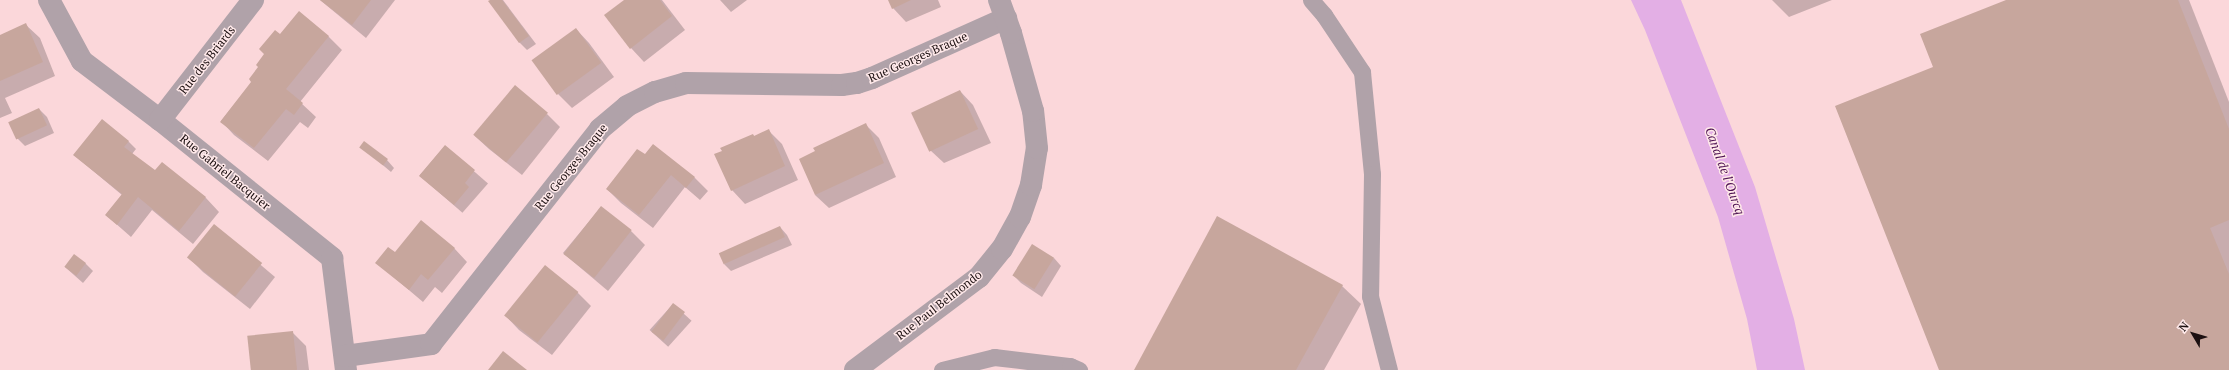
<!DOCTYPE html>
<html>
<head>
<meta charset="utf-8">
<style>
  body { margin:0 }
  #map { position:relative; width:2229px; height:370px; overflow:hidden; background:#fbd7da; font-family:"PT Serif",serif }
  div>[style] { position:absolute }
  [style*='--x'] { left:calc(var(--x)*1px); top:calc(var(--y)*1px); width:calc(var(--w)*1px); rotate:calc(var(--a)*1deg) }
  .water>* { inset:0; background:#e3afe5 }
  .shadow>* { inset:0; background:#0003; transform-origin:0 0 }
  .building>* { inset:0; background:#c7a69d; transform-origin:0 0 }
  .service>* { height:17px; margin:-8.5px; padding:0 8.5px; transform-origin:8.5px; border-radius:8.5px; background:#b0a2a9 }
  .minor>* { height:22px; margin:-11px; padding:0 11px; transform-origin:11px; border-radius:11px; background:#b0a2a9 }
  span { translate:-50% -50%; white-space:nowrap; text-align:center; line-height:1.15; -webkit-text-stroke:3px #ffe9ea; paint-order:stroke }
  .street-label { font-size:12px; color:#1c1011 }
  .water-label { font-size:13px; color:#501454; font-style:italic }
  .north { position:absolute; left:2173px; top:314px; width:40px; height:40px; -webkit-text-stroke:3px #ffe9ea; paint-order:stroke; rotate:308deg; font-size:11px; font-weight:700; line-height:16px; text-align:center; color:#1c1011 }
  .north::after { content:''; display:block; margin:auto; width:14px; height:18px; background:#1c1011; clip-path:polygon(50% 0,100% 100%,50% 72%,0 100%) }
</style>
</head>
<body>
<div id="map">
  <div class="water">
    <div style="clip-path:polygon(1631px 0,1681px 0,1755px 187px,1794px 319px,1805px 370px,1757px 370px,1747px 319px,1718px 217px,1645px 30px)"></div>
  </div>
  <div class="shadow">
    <div style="clip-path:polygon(320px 0,395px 0,366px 38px)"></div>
    <div style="clip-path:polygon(492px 0,503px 0,536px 44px,527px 50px,519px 42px)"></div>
    <div style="clip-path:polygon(626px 0,662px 0,685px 30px,644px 62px,631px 48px)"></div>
    <div style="clip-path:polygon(720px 0,747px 0,731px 12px)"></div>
    <div style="clip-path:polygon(889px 0,938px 0,941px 7px,906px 22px,893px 8px)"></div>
    <div style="clip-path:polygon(1772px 0,1832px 0,1789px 17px)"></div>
    <div style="clip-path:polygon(2009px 0,2189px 0,2229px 102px,2229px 370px,1940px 370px,1934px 68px)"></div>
    <div style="clip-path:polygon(26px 25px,40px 38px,55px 76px,5px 98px,12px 113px,0 118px,0 36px)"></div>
    <div style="clip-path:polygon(576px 29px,589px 43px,614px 77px,572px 108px,558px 94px)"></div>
    <div style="clip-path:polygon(280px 36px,328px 36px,342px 50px,300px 102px,316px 117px,308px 128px,300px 122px,268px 161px,234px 135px,221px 121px,252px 82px)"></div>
    <div style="clip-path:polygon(960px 91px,973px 105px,991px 143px,944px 163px,930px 150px,913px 113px)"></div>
    <div style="clip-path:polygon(39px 109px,47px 117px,54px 133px,25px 146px,17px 138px)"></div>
    <div style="clip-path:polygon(547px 114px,560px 127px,522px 175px,489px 149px,475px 136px)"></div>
    <div style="clip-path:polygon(866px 125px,879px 138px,896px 177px,829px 208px,815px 195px)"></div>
    <div style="clip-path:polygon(769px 131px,782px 144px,798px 180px,745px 204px,732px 190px,753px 135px,755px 137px)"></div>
    <div style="clip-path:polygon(128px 141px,136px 149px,132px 154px,155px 172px,162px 164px,206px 198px,219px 212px,193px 244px,152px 210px,131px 237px,106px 215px,122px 195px,74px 155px)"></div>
    <div style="clip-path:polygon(653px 145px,695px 178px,708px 191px,700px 200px,685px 187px,653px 228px,621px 203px,607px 189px,645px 156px)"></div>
    <div style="clip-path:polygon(360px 146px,387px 160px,394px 168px,391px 172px)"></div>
    <div style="left:445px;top:146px;width:57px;height:39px;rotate:41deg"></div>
    <div style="clip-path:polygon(601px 207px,631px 231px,645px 245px,608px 291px,563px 253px)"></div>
    <div style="clip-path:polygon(780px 227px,787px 235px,792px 245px,731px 271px,724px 264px)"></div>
    <div style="clip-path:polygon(229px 238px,275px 277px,250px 309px,203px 272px,189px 258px)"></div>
    <div style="clip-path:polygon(454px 248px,467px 262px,442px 293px,435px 287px,423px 302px,377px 263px,395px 254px)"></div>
    <div style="clip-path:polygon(1054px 258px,1061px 266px,1042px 297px,1021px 283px,1013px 275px)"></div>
    <div style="clip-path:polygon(85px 263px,93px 271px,83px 283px,65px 267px)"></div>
    <div style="clip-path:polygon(1342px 286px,1361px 304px,1324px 370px,1135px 370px)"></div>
    <div style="clip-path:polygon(577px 292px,591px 306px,552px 355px,519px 330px,506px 316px)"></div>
    <div style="left:673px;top:304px;width:25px;height:35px;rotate:42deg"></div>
    <div style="clip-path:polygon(292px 332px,306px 346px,309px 370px,252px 370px)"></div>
  </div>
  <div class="building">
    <div style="clip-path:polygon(320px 0,371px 0,352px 25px)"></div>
    <div style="clip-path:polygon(490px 0,502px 0,529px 36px,519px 43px,488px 1px)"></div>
    <div style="clip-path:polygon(624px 0,660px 0,672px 16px,630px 49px,604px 15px)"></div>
    <div style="clip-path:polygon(888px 0,911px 0,892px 9px)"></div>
    <div style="clip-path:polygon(2006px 0,2178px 0,2229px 129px,2229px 220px,2210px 228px,2229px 274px,2229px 370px,1939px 370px,1835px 106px,1933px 67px,1920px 34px)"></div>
    <div style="clip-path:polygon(299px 11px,329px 36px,286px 89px,303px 103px,294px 115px,286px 109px,254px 148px,220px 122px,251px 82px,249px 79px,258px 67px,256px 65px,264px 54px,259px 49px,275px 30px,280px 34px)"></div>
    <div style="clip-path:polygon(26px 23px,43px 62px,0 81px,0 35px)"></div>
    <div style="left:576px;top:28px;width:43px;height:55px;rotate:54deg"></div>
    <div style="left:515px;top:85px;width:43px;height:65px;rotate:40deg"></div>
    <div style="left:960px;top:90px;width:43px;height:54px;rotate:65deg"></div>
    <div style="left:39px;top:108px;width:19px;height:34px;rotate:65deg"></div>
    <div style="clip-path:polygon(102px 119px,129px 141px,124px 147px,155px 170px,162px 162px,206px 197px,179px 231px,138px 197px,117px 225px,105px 215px,122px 194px,73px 155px)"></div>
    <div style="clip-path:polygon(866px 123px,884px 163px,815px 195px,799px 159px,815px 151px,813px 148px)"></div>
    <div style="clip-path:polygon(769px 129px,785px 166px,731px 191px,714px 154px,722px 151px,720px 148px,753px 134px,754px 136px)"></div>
    <div style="left:364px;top:141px;width:30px;height:8px;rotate:37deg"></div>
    <div style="clip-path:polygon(653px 144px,695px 177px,686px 188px,671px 175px,639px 215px,606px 189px,637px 149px,645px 154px)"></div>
    <div style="clip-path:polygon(445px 145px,475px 170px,465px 183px,469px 187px,454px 205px,419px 176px)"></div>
    <div style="left:601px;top:206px;width:39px;height:61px;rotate:38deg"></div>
    <div style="clip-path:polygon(1217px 216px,1343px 285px,1296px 370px,1134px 370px)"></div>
    <div style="clip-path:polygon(421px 220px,455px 248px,428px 280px,421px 274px,409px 290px,375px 263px,388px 247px,395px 252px)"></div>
    <div style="left:214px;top:224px;width:62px;height:43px;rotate:39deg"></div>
    <div style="left:780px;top:226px;width:12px;height:67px;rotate:66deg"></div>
    <div style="left:1032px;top:244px;width:26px;height:37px;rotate:32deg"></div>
    <div style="left:74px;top:254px;width:15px;height:16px;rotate:37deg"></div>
    <div style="left:545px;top:265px;width:43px;height:65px;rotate:39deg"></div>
    <div style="left:673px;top:303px;width:15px;height:36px;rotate:37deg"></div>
    <div style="left:293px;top:331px;width:39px;height:46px;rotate:84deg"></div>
    <div style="clip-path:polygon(503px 351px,527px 370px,488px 370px)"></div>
  </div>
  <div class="service">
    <div style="--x:1311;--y:0;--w:20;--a:49"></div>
    <div style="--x:1324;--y:15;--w:69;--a:56.3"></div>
    <div style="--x:1362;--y:72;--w:102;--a:84.4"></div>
    <div style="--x:1372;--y:174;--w:122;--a:90.9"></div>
    <div style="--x:1370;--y:296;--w:76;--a:75.6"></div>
    <div style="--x:942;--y:370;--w:54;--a:-14"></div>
    <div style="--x:994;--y:357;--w:77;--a:6.8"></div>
    <div style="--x:1070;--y:366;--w:10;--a:24"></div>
  </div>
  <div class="minor">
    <div style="--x:49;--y:0;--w:69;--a:61.6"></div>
    <div style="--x:82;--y:61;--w:98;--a:37.1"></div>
    <div style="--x:160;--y:120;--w:221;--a:38.7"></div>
    <div style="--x:332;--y:258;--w:113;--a:82.9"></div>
    <div style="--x:160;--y:120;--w:152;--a:-52.2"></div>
    <div style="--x:345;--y:356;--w:87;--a:-7.9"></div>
    <div style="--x:431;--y:344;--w:273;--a:-51.8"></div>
    <div style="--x:600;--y:129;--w:35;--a:-40"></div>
    <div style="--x:627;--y:106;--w:31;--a:-27"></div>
    <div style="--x:655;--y:92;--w:32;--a:-16"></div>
    <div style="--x:686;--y:83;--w:156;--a:0.7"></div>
    <div style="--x:842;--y:85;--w:15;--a:-8"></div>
    <div style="--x:857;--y:83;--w:16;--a:-18"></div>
    <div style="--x:872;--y:78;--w:147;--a:-24.1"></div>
    <div style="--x:855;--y:370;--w:155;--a:-36.9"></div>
    <div style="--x:979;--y:277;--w:36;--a:-51"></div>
    <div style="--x:1002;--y:249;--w:37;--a:-61"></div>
    <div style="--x:1020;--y:217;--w:34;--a:-71"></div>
    <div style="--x:1031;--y:185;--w:37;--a:-81"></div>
    <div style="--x:1037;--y:148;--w:37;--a:-96"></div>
    <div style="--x:1033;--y:111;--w:81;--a:-105.8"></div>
    <div style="--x:1011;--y:33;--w:35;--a:-110"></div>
  </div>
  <div class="street-label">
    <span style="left:918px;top:57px;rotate:-24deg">Rue Georges Braque</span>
    <span style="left:207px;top:60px;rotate:-52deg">Rue des Briards</span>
    <span style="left:571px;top:167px;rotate:-51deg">Rue Georges Braque</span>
    <span style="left:225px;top:172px;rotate:39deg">Rue Gabriel Bacquier</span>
    <span style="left:939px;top:305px;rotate:-38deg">Rue Paul Belmondo</span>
  </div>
  <div class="water-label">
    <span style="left:1725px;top:171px;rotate:70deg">Canal de l'Ourcq</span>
  </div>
  <div class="north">N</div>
</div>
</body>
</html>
